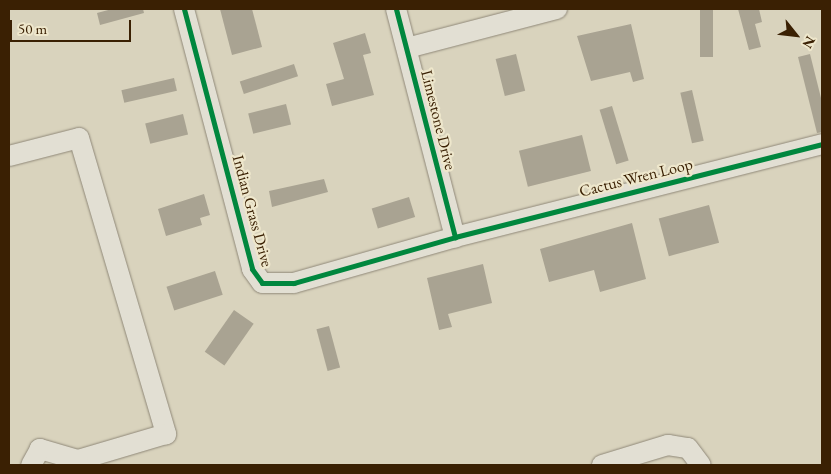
<!DOCTYPE html>
<html>
<head>
<meta charset="utf-8">
<style>
  body { margin:0 }
  #map { position:relative; width:831px; height:474px; overflow:hidden; background:#d9d3bd; font-family:"EB Garamond",serif }
  div>[style] { position:absolute }
  [style*='--x'] { left:calc(var(--x)*1px); top:calc(var(--y)*1px); width:calc(var(--w)*1px); rotate:calc(var(--a)*1deg) }
  .building>* { inset:0; background:#a9a392; transform-origin:0 0 }
  .roads { filter:drop-shadow(0 0 1px #8f8878) drop-shadow(0 0 1px #8f8878) }
  .minor>* { height:20px; margin:-10px; padding:0 10px; transform-origin:10px; border-radius:10px; background:#e2dfd3 }
  .cycleway>* { height:5px; margin:-2.5px; padding:0 2.5px; transform-origin:2.5px; border-radius:2.5px; background:#00873e }
  span { translate:-50% -50%; white-space:nowrap; text-align:center; line-height:1.15; -webkit-text-stroke:4.5px #eee7cc; paint-order:stroke }
  .street-label { font-size:16px; color:#3a2003 }
  .frame { position:absolute; inset:0; border:10px solid #3a2003; pointer-events:none }
  .north { position:absolute; left:771px; top:10px; width:50px; height:50px; -webkit-text-stroke:4px #eee7cc; paint-order:stroke; rotate:119deg; font-size:14px; font-weight:700; line-height:20px; text-align:center; color:#3a2003 }
  .north::after { content:''; display:block; margin:auto; width:18px; height:22px; background:#3a2003; clip-path:polygon(50% 0,100% 100%,50% 72%,0 100%) }
  .scale { position:absolute; left:10px; top:20px; width:121px; height:22px; box-sizing:border-box; border:2px solid #3a2003; border-top:0; padding-left:6px; font-size:15px; line-height:18px; white-space:nowrap; color:#3a2003; -webkit-text-stroke:4px #eee7cc; paint-order:stroke }
</style>
</head>
<body>
<div id="map">
  <div class="building">
    <div style="clip-path:polygon(112px 9px,143px 9px,144px 13px,100px 25px,97px 13px)"></div>
    <div style="clip-path:polygon(220px 9px,252px 9px,262px 47px,232px 55px)"></div>
    <div style="left:700px;top:9px;width:13px;height:48px"></div>
    <div style="clip-path:polygon(738px 9px,759px 9px,762px 22px,755px 24px,761px 47px,749px 50px)"></div>
    <div style="clip-path:polygon(631px 24px,644px 79px,633px 82px,630px 72px,591px 81px,577px 36px)"></div>
    <div style="clip-path:polygon(365px 33px,371px 53px,363px 55px,374px 95px,332px 106px,326px 84px,344px 79px,333px 43px)"></div>
    <div style="left:516px;top:54px;width:38px;height:21px;rotate:76deg"></div>
    <div style="clip-path:polygon(810px 54px,822px 102px,822px 132px,817px 133px,798px 57px)"></div>
    <div style="left:294px;top:64px;width:13px;height:57px;rotate:72deg"></div>
    <div style="left:174px;top:78px;width:13px;height:54px;rotate:77deg"></div>
    <div style="left:692px;top:90px;width:52px;height:12px;rotate:77deg"></div>
    <div style="left:286px;top:104px;width:21px;height:39px;rotate:76deg"></div>
    <div style="left:612px;top:106px;width:57px;height:13px;rotate:73deg"></div>
    <div style="left:183px;top:114px;width:21px;height:39px;rotate:76deg"></div>
    <div style="left:582px;top:135px;width:37px;height:65px;rotate:76deg"></div>
    <div style="clip-path:polygon(324px 179px,328px 192px,272px 207px,269px 191px)"></div>
    <div style="clip-path:polygon(204px 194px,210px 215px,200px 218px,202px 225px,166px 236px,158px 209px)"></div>
    <div style="left:409px;top:197px;width:21px;height:39px;rotate:73deg"></div>
    <div style="left:709px;top:205px;width:39px;height:52px;rotate:75deg"></div>
    <div style="clip-path:polygon(632px 223px,646px 279px,600px 292px,594px 270px,549px 282px,540px 249px)"></div>
    <div style="clip-path:polygon(483px 264px,492px 303px,448px 314px,452px 327px,439px 330px,427px 278px)"></div>
    <div style="left:215px;top:271px;width:25px;height:51px;rotate:72deg"></div>
    <div style="left:234px;top:310px;width:24px;height:51px;rotate:35deg"></div>
    <div style="left:329px;top:326px;width:43px;height:13px;rotate:75deg"></div>
  </div>
  <div class="roads">
    <div class="minor">
      <div style="--x:184;--y:9;--w:269;--a:75.3"></div>
      <div style="--x:252;--y:269;--w:17;--a:54"></div>
      <div style="--x:262;--y:283;--w:32;--a:0"></div>
      <div style="--x:294;--y:283;--w:167;--a:-15.9"></div>
      <div style="--x:455;--y:237;--w:379;--a:-14.2"></div>
      <div style="--x:396;--y:9;--w:236;--a:75.5"></div>
      <div style="--x:407;--y:48;--w:155;--a:-14.6"></div>
      <div style="--x:9;--y:156;--w:72;--a:-14.4"></div>
      <div style="--x:79;--y:138;--w:309;--a:73.6"></div>
      <div style="--x:166;--y:434;--w:92;--a:163.5"></div>
      <div style="--x:78;--y:460;--w:40;--a:-164"></div>
      <div style="--x:40;--y:449;--w:18;--a:119"></div>
      <div style="--x:602;--y:465;--w:69;--a:-16.9"></div>
      <div style="--x:668;--y:445;--w:20;--a:9"></div>
      <div style="--x:688;--y:448;--w:21;--a:53"></div>
    </div>
  </div>
  <div class="cycleway">
    <div style="--x:184;--y:9;--w:269;--a:75.3"></div>
    <div style="--x:252;--y:269;--w:17;--a:54"></div>
    <div style="--x:262;--y:283;--w:32;--a:0"></div>
    <div style="--x:294;--y:283;--w:167;--a:-15.9"></div>
    <div style="--x:455;--y:237;--w:379;--a:-14.2"></div>
    <div style="--x:396;--y:9;--w:236;--a:75.5"></div>
  </div>
  <div class="street-label">
    <span style="left:438px;top:120px;rotate:76deg">Limestone Drive</span>
    <span style="left:636px;top:178px;rotate:-14deg">Cactus Wren Loop</span>
    <span style="left:252px;top:211px;rotate:75deg">Indian Grass Drive</span>
  </div>
  <div class="frame"></div>
  <div class="north">N</div>
  <div class="scale">50 m</div>
</div>
</body>
</html>
